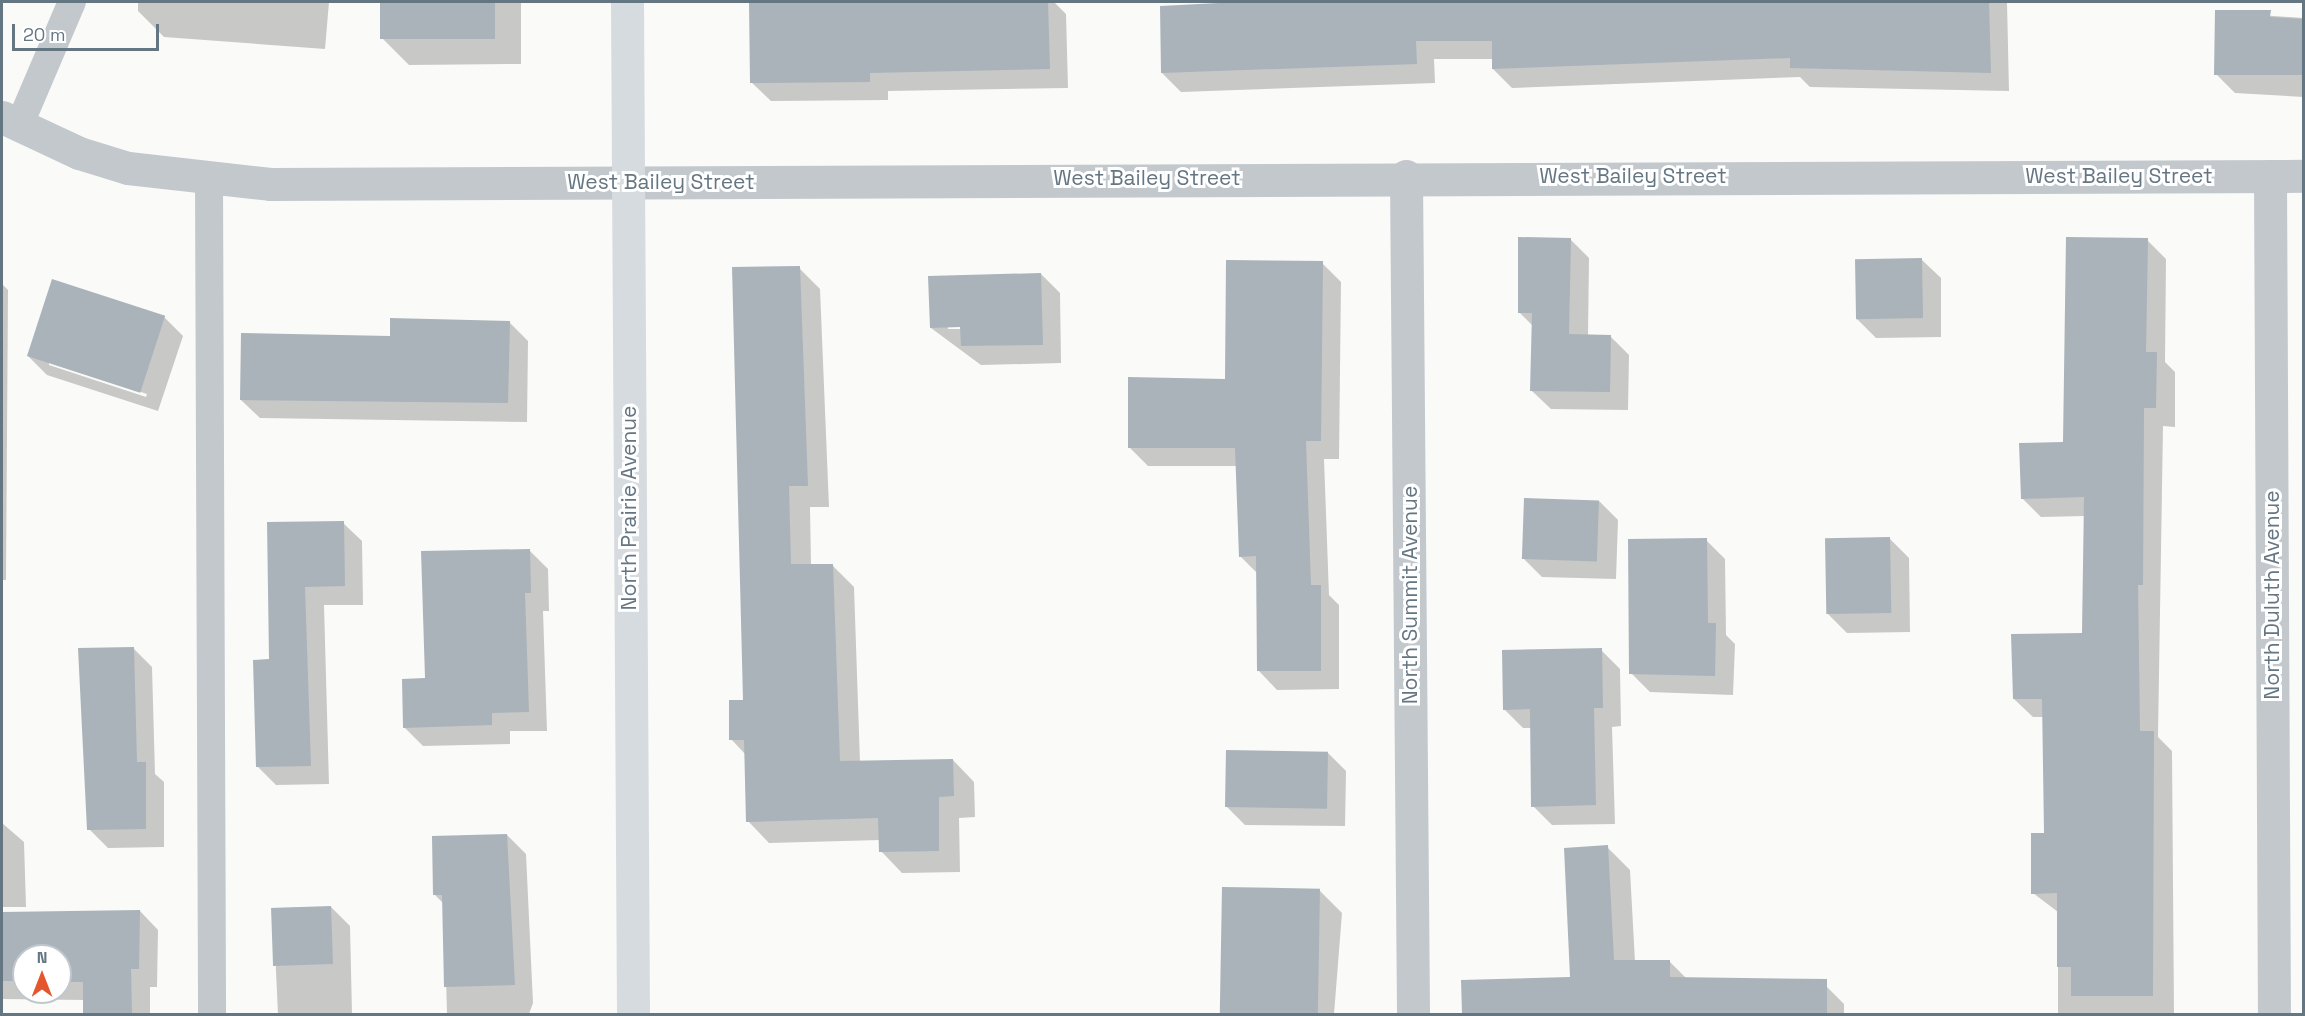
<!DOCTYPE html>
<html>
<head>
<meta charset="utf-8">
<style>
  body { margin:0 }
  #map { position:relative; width:2305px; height:1016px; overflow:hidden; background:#fafaf8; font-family:"Space Grotesk",sans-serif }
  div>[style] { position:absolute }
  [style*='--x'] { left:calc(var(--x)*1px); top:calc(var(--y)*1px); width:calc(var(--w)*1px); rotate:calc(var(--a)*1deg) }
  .shadow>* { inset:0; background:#0003 }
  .building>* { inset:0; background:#aab3b9; transform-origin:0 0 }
  .lane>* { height:28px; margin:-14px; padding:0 14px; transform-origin:14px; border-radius:14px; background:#c3c8cc }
  .street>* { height:33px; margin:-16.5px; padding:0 16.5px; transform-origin:16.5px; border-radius:16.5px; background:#c3c8cc }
  .secondary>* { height:33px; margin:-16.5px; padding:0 16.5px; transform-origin:16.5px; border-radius:16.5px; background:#d6dbdf }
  span { translate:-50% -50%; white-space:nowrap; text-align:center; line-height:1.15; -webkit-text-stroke:6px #fff; paint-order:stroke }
  .street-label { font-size:21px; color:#657683 }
  .frame { position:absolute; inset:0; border:3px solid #657683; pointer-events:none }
  .north { position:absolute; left:12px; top:944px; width:60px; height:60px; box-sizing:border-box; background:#fff; border:2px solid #c1c8cd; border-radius:50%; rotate:0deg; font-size:16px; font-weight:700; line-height:24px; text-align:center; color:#657683 }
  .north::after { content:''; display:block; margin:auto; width:21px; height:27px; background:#e4572e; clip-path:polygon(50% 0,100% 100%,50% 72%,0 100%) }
  .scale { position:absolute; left:12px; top:24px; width:147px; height:27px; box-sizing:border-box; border:3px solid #657683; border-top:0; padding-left:8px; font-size:18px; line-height:21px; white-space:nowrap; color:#657683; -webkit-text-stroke:4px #fff; paint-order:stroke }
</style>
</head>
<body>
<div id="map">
  <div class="shadow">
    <div style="clip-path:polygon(138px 2px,329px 2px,325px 49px,164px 37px,138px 11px)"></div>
    <div style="clip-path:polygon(382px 2px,521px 2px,521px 64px,409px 65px,382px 38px)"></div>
    <div style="clip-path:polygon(751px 2px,1054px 2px,1066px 14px,1068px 88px,888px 91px,888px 100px,771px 101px,752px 83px)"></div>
    <div style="clip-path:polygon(1239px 2px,2007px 2px,2009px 91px,1810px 87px,1800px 77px,1512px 88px,1493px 69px,1493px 59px,1434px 59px,1435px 83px,1181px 92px,1162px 73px)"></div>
    <div style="clip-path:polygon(2216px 12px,2304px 18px,2304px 97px,2235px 93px,2216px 74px)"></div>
    <div style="clip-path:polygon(1570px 239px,1589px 258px,1588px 336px,1610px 336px,1629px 355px,1628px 410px,1551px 409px,1532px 391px,1533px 326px,1519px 312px)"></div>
    <div style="clip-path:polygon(2147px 240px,2166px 259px,2165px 362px,2175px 372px,2175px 427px,2163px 426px,2158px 737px,2172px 751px,2174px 1014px,2058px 1014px,2058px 912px,2033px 893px,2046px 834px,2044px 717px,2033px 717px,2014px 699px,2084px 634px,2085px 516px,2041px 517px,2022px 498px,2065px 443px)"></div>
    <div style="clip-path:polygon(1922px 260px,1941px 278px,1941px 337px,1876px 338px,1857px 319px)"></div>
    <div style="clip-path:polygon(1322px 263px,1341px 282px,1339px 459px,1324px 459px,1329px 595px,1339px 605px,1339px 689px,1277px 690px,1259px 671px,1258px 574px,1240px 556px,1237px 466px,1148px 466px,1129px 447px,1227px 380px)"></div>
    <div style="clip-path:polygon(799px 268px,820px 289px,829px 507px,810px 507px,811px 565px,832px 565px,854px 587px,860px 762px,953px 760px,974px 782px,975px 817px,959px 818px,960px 872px,902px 873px,881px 851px,880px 840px,769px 843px,748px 821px,746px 755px,731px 739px,745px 701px)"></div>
    <div style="clip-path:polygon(evenodd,1041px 274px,1060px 293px,1061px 363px,981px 365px,931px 328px,1041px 274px,948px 326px,967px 326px,968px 329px,948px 329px,948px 326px)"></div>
    <div style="clip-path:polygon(2px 284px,8px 290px,6px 580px,2px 580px)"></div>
    <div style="clip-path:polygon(evenodd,164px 317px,183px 336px,158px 411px,47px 375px,28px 356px,164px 317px,49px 362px,147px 394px,146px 397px,49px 365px,49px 362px)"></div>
    <div style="clip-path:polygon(509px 322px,528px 341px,527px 422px,260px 418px,241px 400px,391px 338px)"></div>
    <div style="clip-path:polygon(1599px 501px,1618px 520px,1616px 579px,1542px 577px,1523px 558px)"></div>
    <div style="clip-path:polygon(269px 523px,343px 523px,362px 541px,363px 605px,324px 605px,329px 784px,276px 785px,257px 766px,270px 661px)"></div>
    <div style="clip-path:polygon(1890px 539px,1909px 558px,1910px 632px,1847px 633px,1828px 614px)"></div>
    <div style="clip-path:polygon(1706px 540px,1725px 559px,1726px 635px,1735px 644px,1733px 695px,1650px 692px,1631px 673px)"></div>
    <div style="clip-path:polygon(529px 550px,548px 569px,549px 611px,543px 611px,547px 731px,510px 731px,510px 744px,423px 746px,404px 727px,427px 679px)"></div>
    <div style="clip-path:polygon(133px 648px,152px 667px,155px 774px,164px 782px,164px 847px,108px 848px,89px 829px)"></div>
    <div style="clip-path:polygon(1601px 650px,1620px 669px,1621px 726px,1612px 727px,1615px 824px,1552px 825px,1533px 806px,1532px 728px,1523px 728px,1504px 709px)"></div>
    <div style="clip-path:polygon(1327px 752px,1346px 771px,1345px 826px,1245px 825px,1226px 806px)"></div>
    <div style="clip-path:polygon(2px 823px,24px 842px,26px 907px,2px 907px)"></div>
    <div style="clip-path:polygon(507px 835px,526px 854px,533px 1003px,529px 1014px,447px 1014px,444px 904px,435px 895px)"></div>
    <div style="clip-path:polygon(1607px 847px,1630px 870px,1635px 962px,1669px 961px,1686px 978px,1821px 981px,1844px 1004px,1844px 1014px,1518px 1014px,1517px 980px,1572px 979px)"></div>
    <div style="clip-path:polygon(1223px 889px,1319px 890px,1342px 913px,1334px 1014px,1222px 1014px)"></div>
    <div style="clip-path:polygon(331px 907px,350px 926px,352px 1014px,278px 1014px,273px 908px)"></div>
    <div style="clip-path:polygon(evenodd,140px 911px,158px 930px,157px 987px,150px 987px,150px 1014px,85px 1014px,85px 1000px,2px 999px,2px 913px,140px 911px,24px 956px,60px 956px,60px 992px,24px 992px,24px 956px)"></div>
  </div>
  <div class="building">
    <div style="left:380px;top:2px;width:115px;height:37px"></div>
    <div style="clip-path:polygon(749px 2px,1048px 2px,1050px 69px,870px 73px,870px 82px,750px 83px)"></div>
    <div style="clip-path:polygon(1238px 2px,1989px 2px,1991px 73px,1790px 68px,1790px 58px,1492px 69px,1492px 41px,1416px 41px,1417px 64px,1161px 73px,1160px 6px)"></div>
    <div style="clip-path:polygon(2215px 10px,2271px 10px,2270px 17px,2304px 19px,2304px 75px,2214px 75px)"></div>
    <div style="clip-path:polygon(1518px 237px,1571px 238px,1569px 334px,1611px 335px,1610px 392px,1530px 391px,1532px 313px,1518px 313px)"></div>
    <div style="clip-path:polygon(2066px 237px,2148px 238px,2146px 352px,2157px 352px,2156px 408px,2144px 408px,2143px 585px,2138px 585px,2140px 731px,2154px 731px,2153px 996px,2071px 996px,2071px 967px,2057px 967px,2057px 893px,2031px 894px,2031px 833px,2044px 833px,2042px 699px,2013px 699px,2011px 634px,2082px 633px,2084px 497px,2021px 499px,2019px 443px,2063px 442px)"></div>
    <div style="left:1922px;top:258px;width:60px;height:67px;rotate:89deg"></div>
    <div style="clip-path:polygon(1226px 260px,1323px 261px,1321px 441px,1306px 441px,1311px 585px,1321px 585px,1321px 671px,1257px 671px,1256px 556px,1239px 557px,1235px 448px,1128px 448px,1128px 377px,1225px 379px)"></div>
    <div style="clip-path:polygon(800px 266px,808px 486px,789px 486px,791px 564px,833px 564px,840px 761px,953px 759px,954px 796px,939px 797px,939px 851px,879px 852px,878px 818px,746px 822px,744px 740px,729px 740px,729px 700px,743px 700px,732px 267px)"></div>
    <div style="clip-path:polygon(1041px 273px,1043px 345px,961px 346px,960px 327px,930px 328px,928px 276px)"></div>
    <div style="left:52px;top:279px;width:119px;height:81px;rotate:18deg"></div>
    <div style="clip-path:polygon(390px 318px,510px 321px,508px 403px,240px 400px,241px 333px,390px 336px)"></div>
    <div style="left:1524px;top:498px;width:75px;height:61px;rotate:2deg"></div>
    <div style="clip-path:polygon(344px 521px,345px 586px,305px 587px,311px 766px,256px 767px,253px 660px,269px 659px,267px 522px)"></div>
    <div style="left:1890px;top:537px;width:76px;height:65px;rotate:89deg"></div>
    <div style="clip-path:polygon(1707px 538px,1708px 623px,1716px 623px,1715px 676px,1629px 674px,1628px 539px)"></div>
    <div style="clip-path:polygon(530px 549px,531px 593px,525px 593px,529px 712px,492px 713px,492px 725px,403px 728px,402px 679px,425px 678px,421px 551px)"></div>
    <div style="clip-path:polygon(134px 647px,137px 762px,146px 762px,146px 829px,87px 830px,78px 648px)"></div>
    <div style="clip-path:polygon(1602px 648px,1603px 708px,1594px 708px,1596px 805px,1531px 807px,1530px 709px,1503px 710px,1502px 650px)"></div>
    <div style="left:1226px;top:750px;width:102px;height:57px;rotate:1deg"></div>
    <div style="clip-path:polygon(507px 834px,515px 985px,444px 987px,442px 895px,433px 895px,432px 836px)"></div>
    <div style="clip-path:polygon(1608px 845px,1614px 960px,1670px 960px,1670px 977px,1827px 979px,1827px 1014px,1462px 1014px,1461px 980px,1570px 977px,1564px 848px)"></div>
    <div style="left:1222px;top:887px;width:98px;height:127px;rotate:1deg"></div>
    <div style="left:331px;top:906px;width:58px;height:60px;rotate:88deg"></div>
    <div style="clip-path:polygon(140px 910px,139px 969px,131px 969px,132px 1014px,83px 1014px,83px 982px,60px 982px,60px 956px,24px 956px,24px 981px,2px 981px,2px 912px)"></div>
  </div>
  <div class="lane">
    <div style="--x:19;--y:126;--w:135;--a:-66.9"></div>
    <div style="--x:209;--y:180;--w:834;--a:89.79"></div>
  </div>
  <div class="street">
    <div style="--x:2;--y:117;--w:85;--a:25.1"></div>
    <div style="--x:79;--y:153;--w:51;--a:17"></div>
    <div style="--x:128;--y:168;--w:143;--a:6.4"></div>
    <div style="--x:270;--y:184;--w:2034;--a:-0.23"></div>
    <div style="--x:1406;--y:176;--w:838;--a:89.52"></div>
    <div style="--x:2270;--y:176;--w:838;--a:89.73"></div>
  </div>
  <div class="secondary">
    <div style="--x:627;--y:2;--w:1012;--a:89.66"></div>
  </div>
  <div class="street-label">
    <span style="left:1633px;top:176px">West Bailey Street</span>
    <span style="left:2119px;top:176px">West Bailey Street</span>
    <span style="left:1147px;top:178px">West Bailey Street</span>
    <span style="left:661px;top:182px">West Bailey Street</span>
    <span style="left:629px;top:508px;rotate:-90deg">North Prairie Avenue</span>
    <span style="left:1410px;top:595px;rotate:-90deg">North Summit Avenue</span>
    <span style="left:2272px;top:595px;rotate:-90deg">North Duluth Avenue</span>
  </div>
  <div class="frame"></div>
  <div class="north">N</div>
  <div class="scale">20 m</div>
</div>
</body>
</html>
